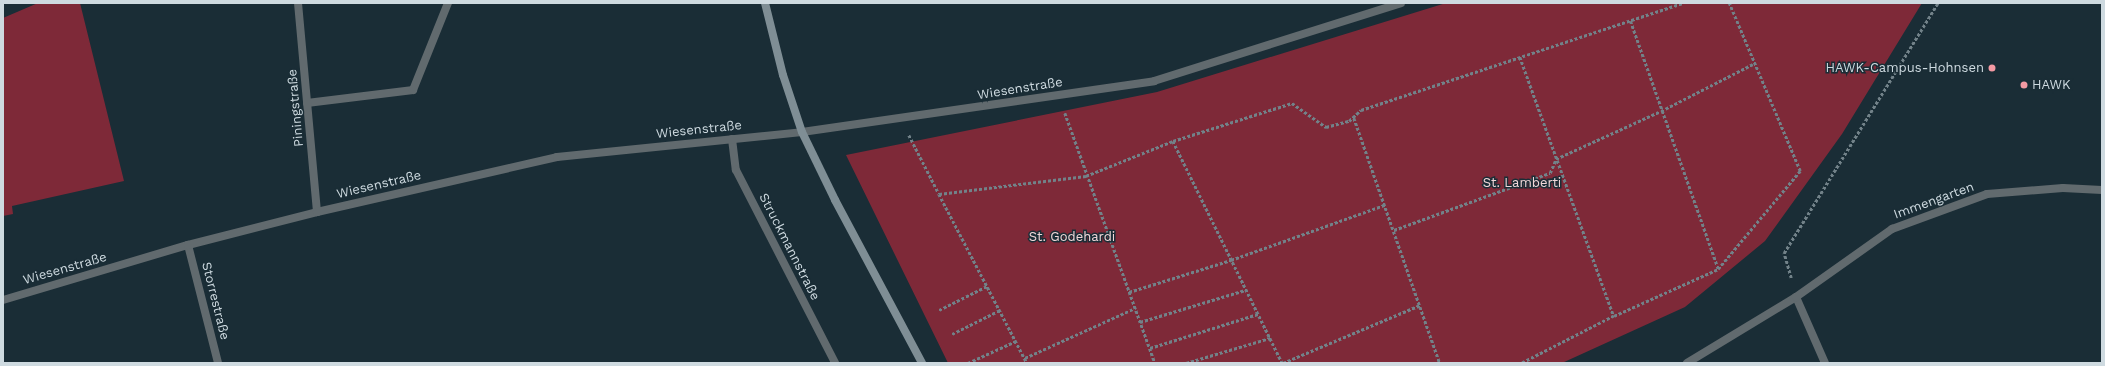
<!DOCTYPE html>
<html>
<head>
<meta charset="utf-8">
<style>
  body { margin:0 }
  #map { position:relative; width:2105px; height:366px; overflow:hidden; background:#1a2d36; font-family:"Work Sans",sans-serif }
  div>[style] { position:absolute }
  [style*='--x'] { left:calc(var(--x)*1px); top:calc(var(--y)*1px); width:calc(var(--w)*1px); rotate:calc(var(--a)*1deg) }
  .green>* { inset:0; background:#7e2938 }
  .path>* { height:2.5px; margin-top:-1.25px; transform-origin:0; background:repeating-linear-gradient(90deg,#728289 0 3px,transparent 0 5px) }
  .service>* { height:8px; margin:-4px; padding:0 4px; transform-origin:4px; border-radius:4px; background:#616a6e }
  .minor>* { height:8px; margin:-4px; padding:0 4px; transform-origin:4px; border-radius:4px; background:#616a6e }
  .secondary>* { height:8px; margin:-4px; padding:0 4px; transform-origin:4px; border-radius:4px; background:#7f8e95 }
  .dots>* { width:11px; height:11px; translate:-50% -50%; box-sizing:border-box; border:2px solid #1a2d36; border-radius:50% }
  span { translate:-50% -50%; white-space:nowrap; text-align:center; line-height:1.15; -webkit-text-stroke:3px #1a2d36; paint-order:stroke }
  .poi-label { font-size:13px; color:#cedae0 }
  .right { translate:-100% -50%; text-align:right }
  .left { translate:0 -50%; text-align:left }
  .street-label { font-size:13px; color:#cedae0 }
  .park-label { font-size:13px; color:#f1d6d8 }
  .frame { position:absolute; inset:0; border:4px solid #cedae0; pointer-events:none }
</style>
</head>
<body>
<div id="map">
  <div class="green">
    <div style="clip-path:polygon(38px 3px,80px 3px,124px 181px,12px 206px,13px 214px,3px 216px,3px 18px)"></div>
    <div style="clip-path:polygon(1446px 3px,1922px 3px,1842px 134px,1765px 241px,1685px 307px,1562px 363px,948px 363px,846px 155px,1157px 92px)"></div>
  </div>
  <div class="path">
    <div style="--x:1520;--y:57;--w:276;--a:70.1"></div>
    <div style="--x:1614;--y:316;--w:103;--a:152.9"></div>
    <div style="--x:1065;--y:113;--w:266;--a:70.2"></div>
    <div style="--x:1354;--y:118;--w:260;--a:70.7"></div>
    <div style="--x:909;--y:135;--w:66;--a:63"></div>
    <div style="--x:939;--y:194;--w:148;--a:-7"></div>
    <div style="--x:1086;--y:176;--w:94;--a:-21.9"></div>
    <div style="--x:1173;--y:141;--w:125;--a:-17.7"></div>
    <div style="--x:1292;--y:103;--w:42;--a:35.2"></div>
    <div style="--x:1326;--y:127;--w:24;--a:-15"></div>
    <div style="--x:1349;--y:121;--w:16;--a:-43"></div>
    <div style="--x:1361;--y:110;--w:339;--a:-18.4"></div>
    <div style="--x:1173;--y:141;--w:247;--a:63.8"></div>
    <div style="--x:939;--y:194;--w:191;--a:62.5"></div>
    <div style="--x:1394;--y:230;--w:166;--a:-20.1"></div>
    <div style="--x:1550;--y:173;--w:15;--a:-67"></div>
    <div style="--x:1556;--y:159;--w:115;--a:-24.6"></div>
    <div style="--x:1661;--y:111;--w:103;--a:-27.1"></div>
    <div style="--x:1718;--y:269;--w:128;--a:-50.1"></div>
    <div style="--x:1800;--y:171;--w:182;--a:-112.9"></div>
    <div style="--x:1791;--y:278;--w:26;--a:-106"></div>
    <div style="--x:1784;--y:253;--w:294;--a:-58.4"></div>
    <div style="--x:1129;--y:292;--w:107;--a:-17.4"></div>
    <div style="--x:1231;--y:260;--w:164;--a:-19.7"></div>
    <div style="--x:939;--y:310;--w:54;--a:-26.6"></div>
    <div style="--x:1614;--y:316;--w:114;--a:-24.3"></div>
    <div style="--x:1718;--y:269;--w:263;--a:-109.5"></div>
    <div style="--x:1140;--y:322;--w:110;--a:-16.9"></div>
    <div style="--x:952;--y:334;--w:54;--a:-26.6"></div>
    <div style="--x:1150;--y:348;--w:113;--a:-17.5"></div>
    <div style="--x:1025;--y:358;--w:121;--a:-24.4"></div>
    <div style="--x:968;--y:363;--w:53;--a:-24.6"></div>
    <div style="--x:1186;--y:363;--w:88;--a:-16.6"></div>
    <div style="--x:1283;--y:363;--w:149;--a:-22.9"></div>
  </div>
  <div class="service">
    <div style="--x:1154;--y:81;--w:259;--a:-17.5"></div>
    <div style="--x:307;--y:103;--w:107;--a:-7"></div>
    <div style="--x:413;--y:90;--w:94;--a:-68.1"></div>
  </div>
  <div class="minor">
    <div style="--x:298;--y:3;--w:210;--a:84.8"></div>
    <div style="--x:732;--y:139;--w:31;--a:83"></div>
    <div style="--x:736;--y:170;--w:217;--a:62.8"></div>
    <div style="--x:188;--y:245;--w:122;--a:75.7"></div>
    <div style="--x:1796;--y:297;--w:72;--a:66.3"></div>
    <div style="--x:3;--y:300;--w:193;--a:-16.6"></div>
    <div style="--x:188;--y:245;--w:133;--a:-14.3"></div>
    <div style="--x:317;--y:212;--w:246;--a:-12.9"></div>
    <div style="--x:557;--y:157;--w:246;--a:-5.8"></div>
    <div style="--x:802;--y:132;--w:356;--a:-8.2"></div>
    <div style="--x:1687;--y:363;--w:127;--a:-31.2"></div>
    <div style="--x:1796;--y:297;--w:118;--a:-35.3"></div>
    <div style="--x:1892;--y:229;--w:101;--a:-20.2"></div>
    <div style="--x:1987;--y:194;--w:76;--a:-4.5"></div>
    <div style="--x:2063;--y:188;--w:39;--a:3"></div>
  </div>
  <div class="secondary">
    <div style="--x:765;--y:3;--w:74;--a:76"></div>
    <div style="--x:783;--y:75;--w:60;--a:71.6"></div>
    <div style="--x:802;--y:132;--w:76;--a:64.1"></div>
    <div style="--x:835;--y:200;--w:185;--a:61.9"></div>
  </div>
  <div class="dots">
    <div style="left:1992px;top:68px;background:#f49aa3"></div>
    <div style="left:2024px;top:85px;background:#f49aa3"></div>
  </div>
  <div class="poi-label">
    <span class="right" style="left:1984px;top:68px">HAWK-Campus-Hohnsen</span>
    <span class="left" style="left:2032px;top:85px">HAWK</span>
  </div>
  <div class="street-label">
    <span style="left:1020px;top:89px;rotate:-9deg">Wiesenstraße</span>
    <span style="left:296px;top:108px;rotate:-95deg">Piningstraße</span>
    <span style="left:699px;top:130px;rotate:-6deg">Wiesenstraße</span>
    <span style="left:379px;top:185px;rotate:-13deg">Wiesenstraße</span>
    <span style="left:1934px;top:201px;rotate:-20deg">Immengarten</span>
    <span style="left:789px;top:247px;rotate:63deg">Struckmannstraße</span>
    <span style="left:65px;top:269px;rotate:-16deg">Wiesenstraße</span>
    <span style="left:215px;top:301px;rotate:76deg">Storrestraße</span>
  </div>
  <div class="park-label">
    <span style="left:1522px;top:183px">St. Lamberti</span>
    <span style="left:1072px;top:237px">St. Godehardi</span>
  </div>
  <div class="frame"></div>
</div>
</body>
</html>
